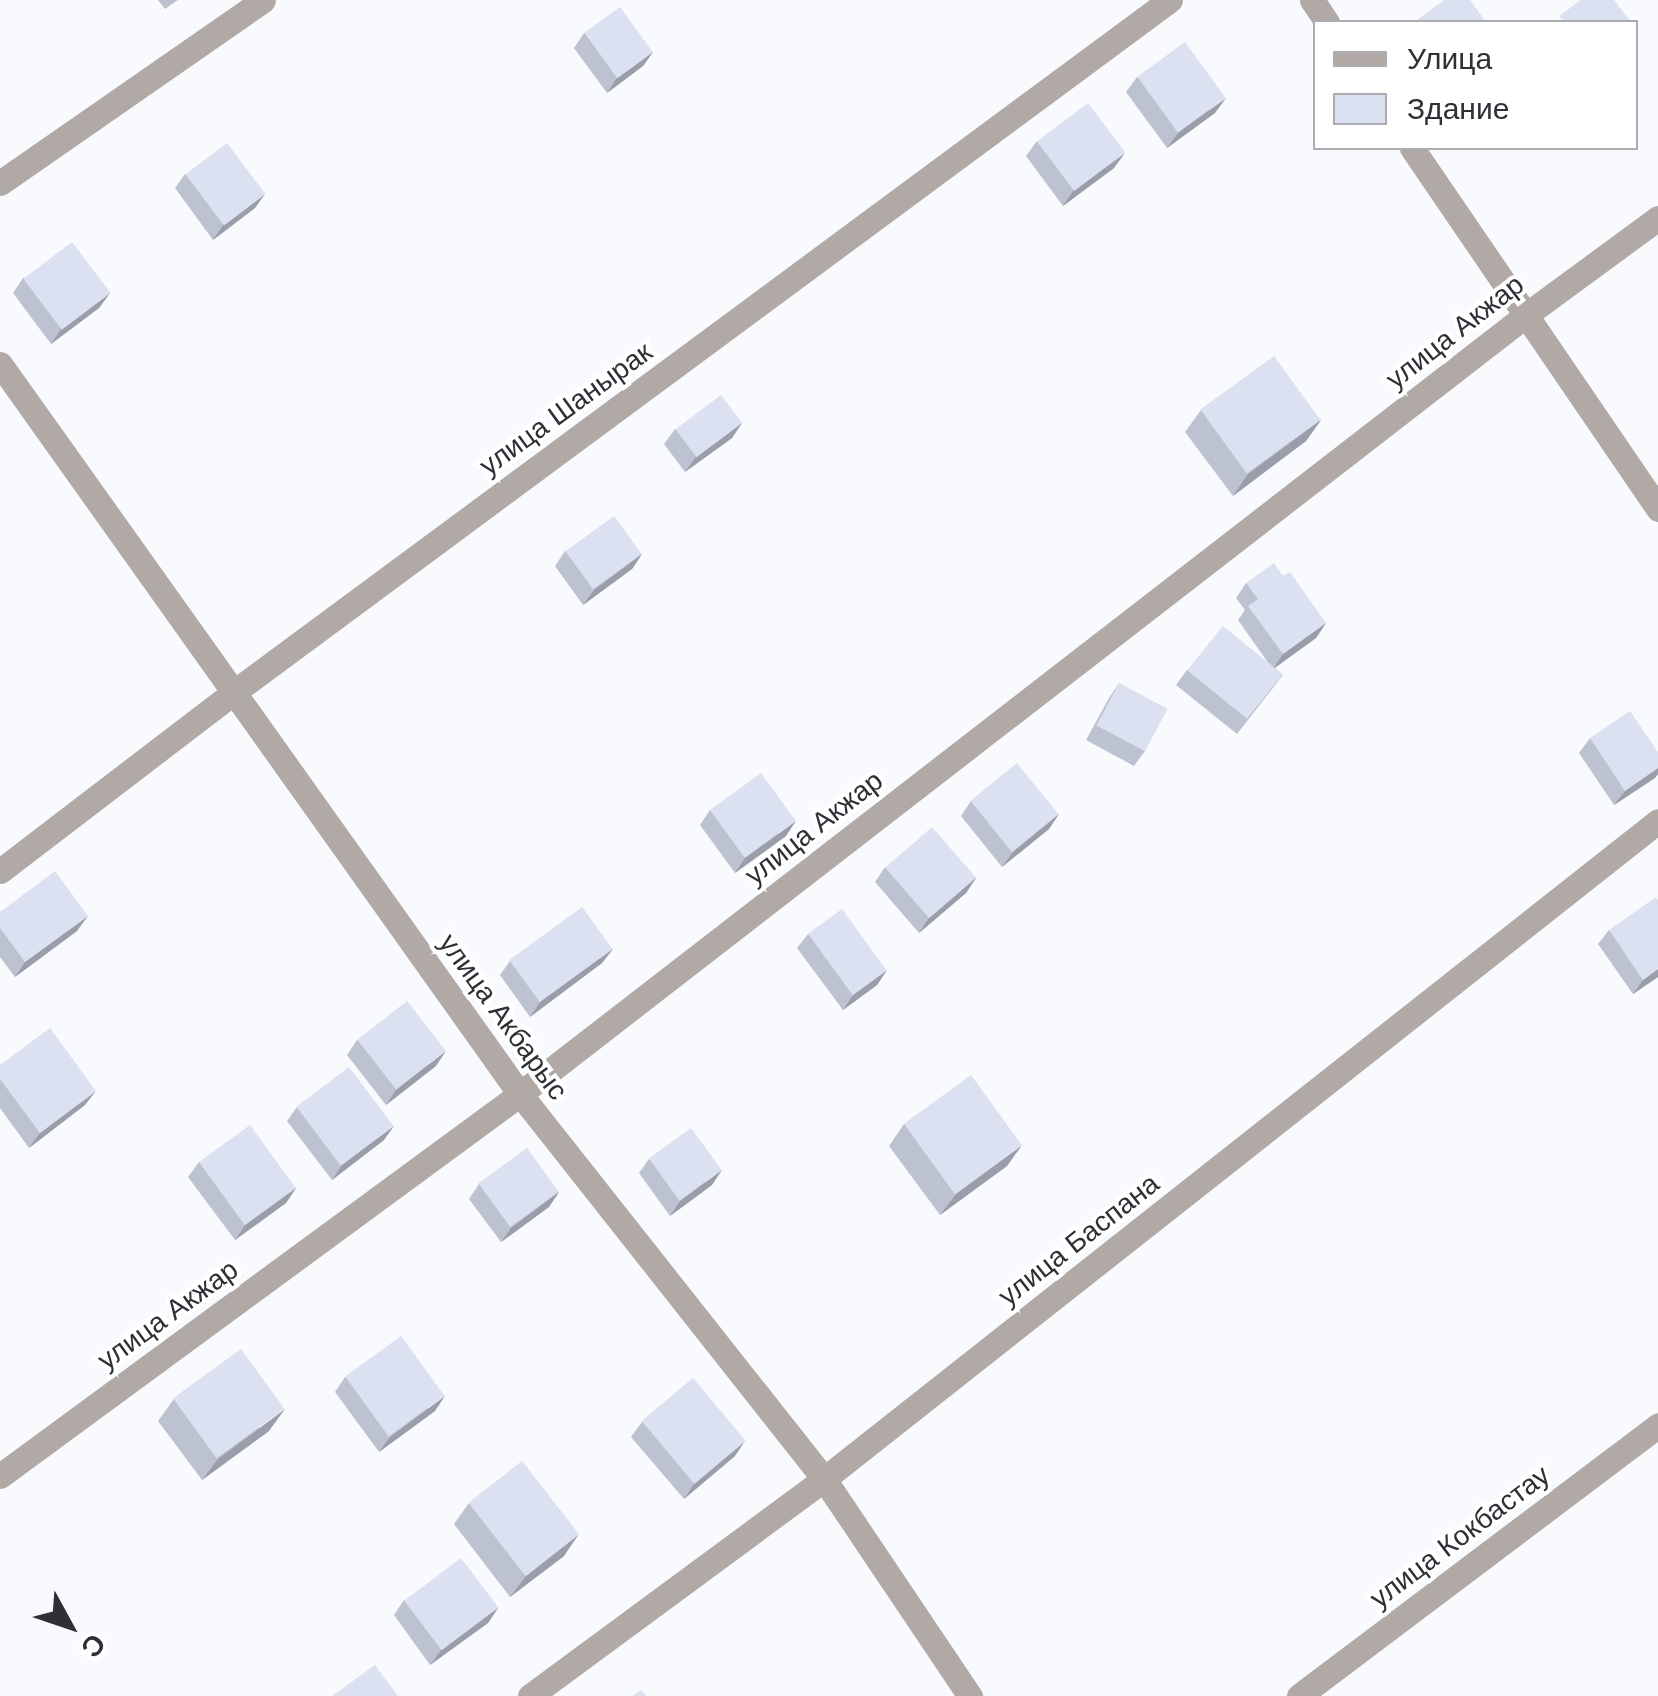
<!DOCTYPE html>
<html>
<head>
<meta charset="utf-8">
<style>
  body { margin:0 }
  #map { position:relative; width:1658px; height:1696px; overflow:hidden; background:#f9fafe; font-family:Arial,sans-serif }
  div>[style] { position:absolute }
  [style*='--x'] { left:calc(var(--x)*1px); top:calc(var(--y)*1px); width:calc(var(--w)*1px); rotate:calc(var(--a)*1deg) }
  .minor>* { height:25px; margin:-12.5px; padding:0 12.5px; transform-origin:12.5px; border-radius:12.5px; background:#b1a9a5 }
  .wall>* { inset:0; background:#bdc2d0 }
  .shaded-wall>* { inset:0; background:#9a9ea9 }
  .building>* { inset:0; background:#dce1f2; transform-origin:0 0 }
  span { translate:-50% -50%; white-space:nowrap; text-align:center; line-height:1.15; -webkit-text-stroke:8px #fff; paint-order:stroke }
  .street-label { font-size:28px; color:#2e3036 }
  .legend { position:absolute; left:1313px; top:20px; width:325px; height:130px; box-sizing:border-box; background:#fff; border:2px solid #abacaf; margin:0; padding:12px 18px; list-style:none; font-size:30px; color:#2e3036 }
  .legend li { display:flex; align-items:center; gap:20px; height:50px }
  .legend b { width:50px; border:2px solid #abacaf }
  .north { position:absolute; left:20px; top:1576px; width:100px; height:100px; -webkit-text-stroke:8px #fff; paint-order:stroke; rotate:130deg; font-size:28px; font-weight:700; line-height:40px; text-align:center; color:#2e3036 }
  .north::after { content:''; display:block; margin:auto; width:35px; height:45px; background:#2e3036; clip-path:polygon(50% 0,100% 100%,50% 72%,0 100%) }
</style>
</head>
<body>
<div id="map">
  <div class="minor">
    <div style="--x:1312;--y:0;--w:27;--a:56"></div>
    <div style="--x:1412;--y:148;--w:437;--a:55.7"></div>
    <div style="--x:0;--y:183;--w:320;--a:-34.8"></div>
    <div style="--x:0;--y:364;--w:896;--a:54.54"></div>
    <div style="--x:520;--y:1094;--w:491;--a:51.7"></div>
    <div style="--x:824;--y:1479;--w:262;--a:56.1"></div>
    <div style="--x:0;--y:871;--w:295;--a:-37.4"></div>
    <div style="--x:234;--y:692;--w:1164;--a:-36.48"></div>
    <div style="--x:0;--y:1476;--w:645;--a:-36.3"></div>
    <div style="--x:520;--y:1094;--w:1272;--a:-37.75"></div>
    <div style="--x:1526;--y:315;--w:164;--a:-36.3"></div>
    <div style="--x:530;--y:1696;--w:365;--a:-36.4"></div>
    <div style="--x:824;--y:1479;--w:1062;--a:-38.27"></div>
    <div style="--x:1299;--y:1696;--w:450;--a:-37"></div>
  </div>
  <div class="wall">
    <div style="clip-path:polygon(158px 0,178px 0,165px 9px)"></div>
    <div style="clip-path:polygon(584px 33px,653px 52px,643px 66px,607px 93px,574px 48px)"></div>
    <div style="clip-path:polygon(1137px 77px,1215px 113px,1167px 148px,1126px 92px)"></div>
    <div style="clip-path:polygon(1037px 141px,1114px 168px,1063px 206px,1026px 156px)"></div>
    <div style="clip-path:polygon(185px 174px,265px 194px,255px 208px,213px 240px,175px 188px)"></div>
    <div style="clip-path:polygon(23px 278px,110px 293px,99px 308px,51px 344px,13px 293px)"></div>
    <div style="clip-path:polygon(1201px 410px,1321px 420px,1306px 441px,1233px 496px,1185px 432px)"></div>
    <div style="clip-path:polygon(742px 423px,732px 438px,685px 472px,664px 444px,675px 429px)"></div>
    <div style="clip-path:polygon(565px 551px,642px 554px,632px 569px,583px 605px,555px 566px)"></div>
    <div style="clip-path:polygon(1283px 576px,1326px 623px,1316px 638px,1275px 668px,1283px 675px,1237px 734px,1176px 685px,1187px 670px,1269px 664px,1238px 620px,1245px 610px,1236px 598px,1246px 583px)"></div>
    <div style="clip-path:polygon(1119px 683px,1145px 751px,1134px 766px,1086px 740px,1109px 698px)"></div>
    <div style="clip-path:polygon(1590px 738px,1658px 752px,1658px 774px,1655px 778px,1614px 805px,1579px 753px)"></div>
    <div style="clip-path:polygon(971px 801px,1059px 814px,1049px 829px,1002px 867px,961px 816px)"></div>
    <div style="clip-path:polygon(710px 810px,786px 836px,735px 873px,700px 825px)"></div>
    <div style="clip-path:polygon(885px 867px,976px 878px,966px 893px,919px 933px,875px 882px)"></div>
    <div style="clip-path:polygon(0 912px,77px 931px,15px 977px,0 957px)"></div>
    <div style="clip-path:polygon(1609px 930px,1658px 977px,1633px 994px,1598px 944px)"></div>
    <div style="clip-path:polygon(808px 934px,887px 970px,877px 985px,843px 1010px,797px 948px)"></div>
    <div style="clip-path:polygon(613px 949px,602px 963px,530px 1017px,500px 975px,510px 961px)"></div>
    <div style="clip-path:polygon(357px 1040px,436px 1066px,386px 1105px,347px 1055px)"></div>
    <div style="clip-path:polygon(0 1065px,85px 1105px,29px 1148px,0 1108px)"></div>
    <div style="clip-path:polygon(297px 1107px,384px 1140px,332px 1180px,287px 1121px)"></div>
    <div style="clip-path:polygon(904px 1124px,1022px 1145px,1007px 1166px,940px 1215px,889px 1146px)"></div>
    <div style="clip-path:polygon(649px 1159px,712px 1185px,670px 1216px,639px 1173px)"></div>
    <div style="clip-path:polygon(199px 1162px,296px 1188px,286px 1203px,235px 1240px,188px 1177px)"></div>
    <div style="clip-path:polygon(479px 1184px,559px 1192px,549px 1207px,501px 1242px,469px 1199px)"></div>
    <div style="clip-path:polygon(345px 1377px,435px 1411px,379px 1452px,335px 1392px)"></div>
    <div style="clip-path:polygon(174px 1399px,269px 1431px,202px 1480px,158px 1421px)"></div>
    <div style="clip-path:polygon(642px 1422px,735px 1456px,684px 1499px,631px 1437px)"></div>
    <div style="clip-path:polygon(469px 1503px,564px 1556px,510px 1597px,454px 1524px)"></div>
    <div style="clip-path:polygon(404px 1600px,498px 1608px,488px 1623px,430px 1665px,394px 1615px)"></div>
  </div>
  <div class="shaded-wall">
    <div style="clip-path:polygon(653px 52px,643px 66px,607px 93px,617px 78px)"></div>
    <div style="clip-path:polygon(1226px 98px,1215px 113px,1167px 148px,1178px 133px)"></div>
    <div style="clip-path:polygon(1125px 153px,1114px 168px,1063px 206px,1073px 191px)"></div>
    <div style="clip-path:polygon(265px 194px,255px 208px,213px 240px,223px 225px)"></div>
    <div style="clip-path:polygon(110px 293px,99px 308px,51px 344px,61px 329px)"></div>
    <div style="clip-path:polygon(1321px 420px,1306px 441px,1233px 496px,1248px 474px)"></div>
    <div style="clip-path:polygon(742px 423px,732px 438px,685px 472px,695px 458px)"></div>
    <div style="clip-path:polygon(642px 554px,632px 569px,583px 605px,594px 590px)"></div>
    <div style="clip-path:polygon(1326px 623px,1316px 638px,1273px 669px,1283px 654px)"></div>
    <div style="clip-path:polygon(1658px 768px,1658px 774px,1655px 778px,1614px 805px,1625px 791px)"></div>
    <div style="clip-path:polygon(1059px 814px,1049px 829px,1002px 867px,1013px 852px)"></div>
    <div style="clip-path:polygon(796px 821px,786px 836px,735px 873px,745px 858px)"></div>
    <div style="clip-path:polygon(976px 878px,966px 893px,919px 933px,929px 918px)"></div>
    <div style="clip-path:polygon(88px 916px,77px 931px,15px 977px,25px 962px)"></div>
    <div style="clip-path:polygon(613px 949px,602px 963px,530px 1017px,540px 1002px)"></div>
    <div style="clip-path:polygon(1658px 969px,1658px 977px,1633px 994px,1643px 980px)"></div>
    <div style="clip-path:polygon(887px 970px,877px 985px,843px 1010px,853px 995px)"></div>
    <div style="clip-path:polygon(446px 1051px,436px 1066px,386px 1105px,396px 1090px)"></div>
    <div style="clip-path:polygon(96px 1091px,85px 1105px,29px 1148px,40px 1133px)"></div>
    <div style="clip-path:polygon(394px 1126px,384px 1140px,332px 1180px,342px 1165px)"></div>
    <div style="clip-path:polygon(1022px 1145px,1007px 1166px,940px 1215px,956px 1194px)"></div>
    <div style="clip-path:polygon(722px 1170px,712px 1185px,670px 1216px,680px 1201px)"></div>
    <div style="clip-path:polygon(296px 1188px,286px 1203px,235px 1240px,245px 1225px)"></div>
    <div style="clip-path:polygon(559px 1192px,549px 1207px,501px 1242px,511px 1228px)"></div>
    <div style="clip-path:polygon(445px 1396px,435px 1411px,379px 1452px,390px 1437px)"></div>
    <div style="clip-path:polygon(285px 1409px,269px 1431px,202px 1480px,218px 1459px)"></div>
    <div style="clip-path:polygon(745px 1441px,735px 1456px,684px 1499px,694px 1484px)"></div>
    <div style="clip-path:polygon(579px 1534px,564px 1556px,510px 1597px,526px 1576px)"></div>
    <div style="clip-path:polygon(498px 1608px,488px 1623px,430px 1665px,441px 1650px)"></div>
  </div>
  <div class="building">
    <div style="clip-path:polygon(1444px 0,1470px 0,1486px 22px,1414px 22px)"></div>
    <div style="clip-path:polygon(1581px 0,1614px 0,1631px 22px,1564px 22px,1559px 16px)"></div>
    <div style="left:620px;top:7px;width:56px;height:44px;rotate:54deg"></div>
    <div style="left:1185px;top:42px;width:69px;height:59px;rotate:54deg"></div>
    <div style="left:1088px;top:103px;width:62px;height:64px;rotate:53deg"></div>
    <div style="left:227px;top:143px;width:64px;height:52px;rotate:53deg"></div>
    <div style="left:72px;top:242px;width:64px;height:61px;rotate:53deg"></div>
    <div style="left:1274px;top:356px;width:79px;height:91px;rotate:54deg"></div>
    <div style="left:721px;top:395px;width:35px;height:57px;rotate:53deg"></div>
    <div style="left:614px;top:516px;width:47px;height:60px;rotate:54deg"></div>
    <div style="clip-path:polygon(1274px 563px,1283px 576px,1290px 572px,1326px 623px,1283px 654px,1248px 606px,1258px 599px,1246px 583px)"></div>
    <div style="left:1223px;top:626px;width:77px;height:57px;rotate:39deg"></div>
    <div style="left:1119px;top:683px;width:55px;height:48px;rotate:28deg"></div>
    <div style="clip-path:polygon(1630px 711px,1658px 752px,1658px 768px,1625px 791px,1590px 738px)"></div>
    <div style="left:1017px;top:763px;width:66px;height:60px;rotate:51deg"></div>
    <div style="left:761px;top:773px;width:59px;height:63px;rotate:54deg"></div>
    <div style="left:932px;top:827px;width:67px;height:62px;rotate:49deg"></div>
    <div style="clip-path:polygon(55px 871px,88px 916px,25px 962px,0 928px,0 912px)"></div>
    <div style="clip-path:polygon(1656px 897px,1658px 900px,1658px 969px,1643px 980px,1609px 930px)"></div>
    <div style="left:582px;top:907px;width:52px;height:90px;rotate:54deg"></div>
    <div style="left:842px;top:909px;width:76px;height:42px;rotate:54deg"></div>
    <div style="left:407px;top:1001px;width:63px;height:63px;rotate:52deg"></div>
    <div style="clip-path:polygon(50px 1028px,96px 1091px,40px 1133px,0 1079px,0 1065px)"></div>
    <div style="left:349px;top:1067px;width:74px;height:66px;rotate:53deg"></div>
    <div style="left:971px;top:1075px;width:87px;height:83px;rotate:54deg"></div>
    <div style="left:250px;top:1125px;width:78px;height:63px;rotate:54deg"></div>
    <div style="left:691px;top:1128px;width:52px;height:52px;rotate:54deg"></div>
    <div style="left:527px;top:1148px;width:54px;height:60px;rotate:54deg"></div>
    <div style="left:401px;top:1336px;width:74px;height:69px;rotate:54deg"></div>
    <div style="left:241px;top:1349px;width:74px;height:84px;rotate:54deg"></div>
    <div style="left:693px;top:1378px;width:82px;height:67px;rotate:50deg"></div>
    <div style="left:522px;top:1461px;width:93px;height:68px;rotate:52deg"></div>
    <div style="left:461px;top:1558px;width:62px;height:71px;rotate:53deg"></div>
    <div style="clip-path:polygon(375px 1665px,398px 1696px,332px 1696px)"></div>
    <div style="clip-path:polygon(641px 1690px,646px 1696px,633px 1696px)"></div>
  </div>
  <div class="street-label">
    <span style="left:1455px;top:332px;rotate:-38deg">улица Акжар</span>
    <span style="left:566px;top:409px;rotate:-36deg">улица Шанырак</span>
    <span style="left:814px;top:828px;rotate:-38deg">улица Акжар</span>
    <span style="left:503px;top:1017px;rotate:54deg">улица Акбарыс</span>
    <span style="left:1079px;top:1240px;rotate:-38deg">улица Баспана</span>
    <span style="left:168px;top:1315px;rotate:-36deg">улица Акжар</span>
    <span style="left:1460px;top:1537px;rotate:-37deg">улица Кокбастау</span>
  </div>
  <ul class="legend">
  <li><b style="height:12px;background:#b1a9a5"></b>Улица</li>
  <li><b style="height:28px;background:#dce1f2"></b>Здание</li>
  </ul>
  <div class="north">С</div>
</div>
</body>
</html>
